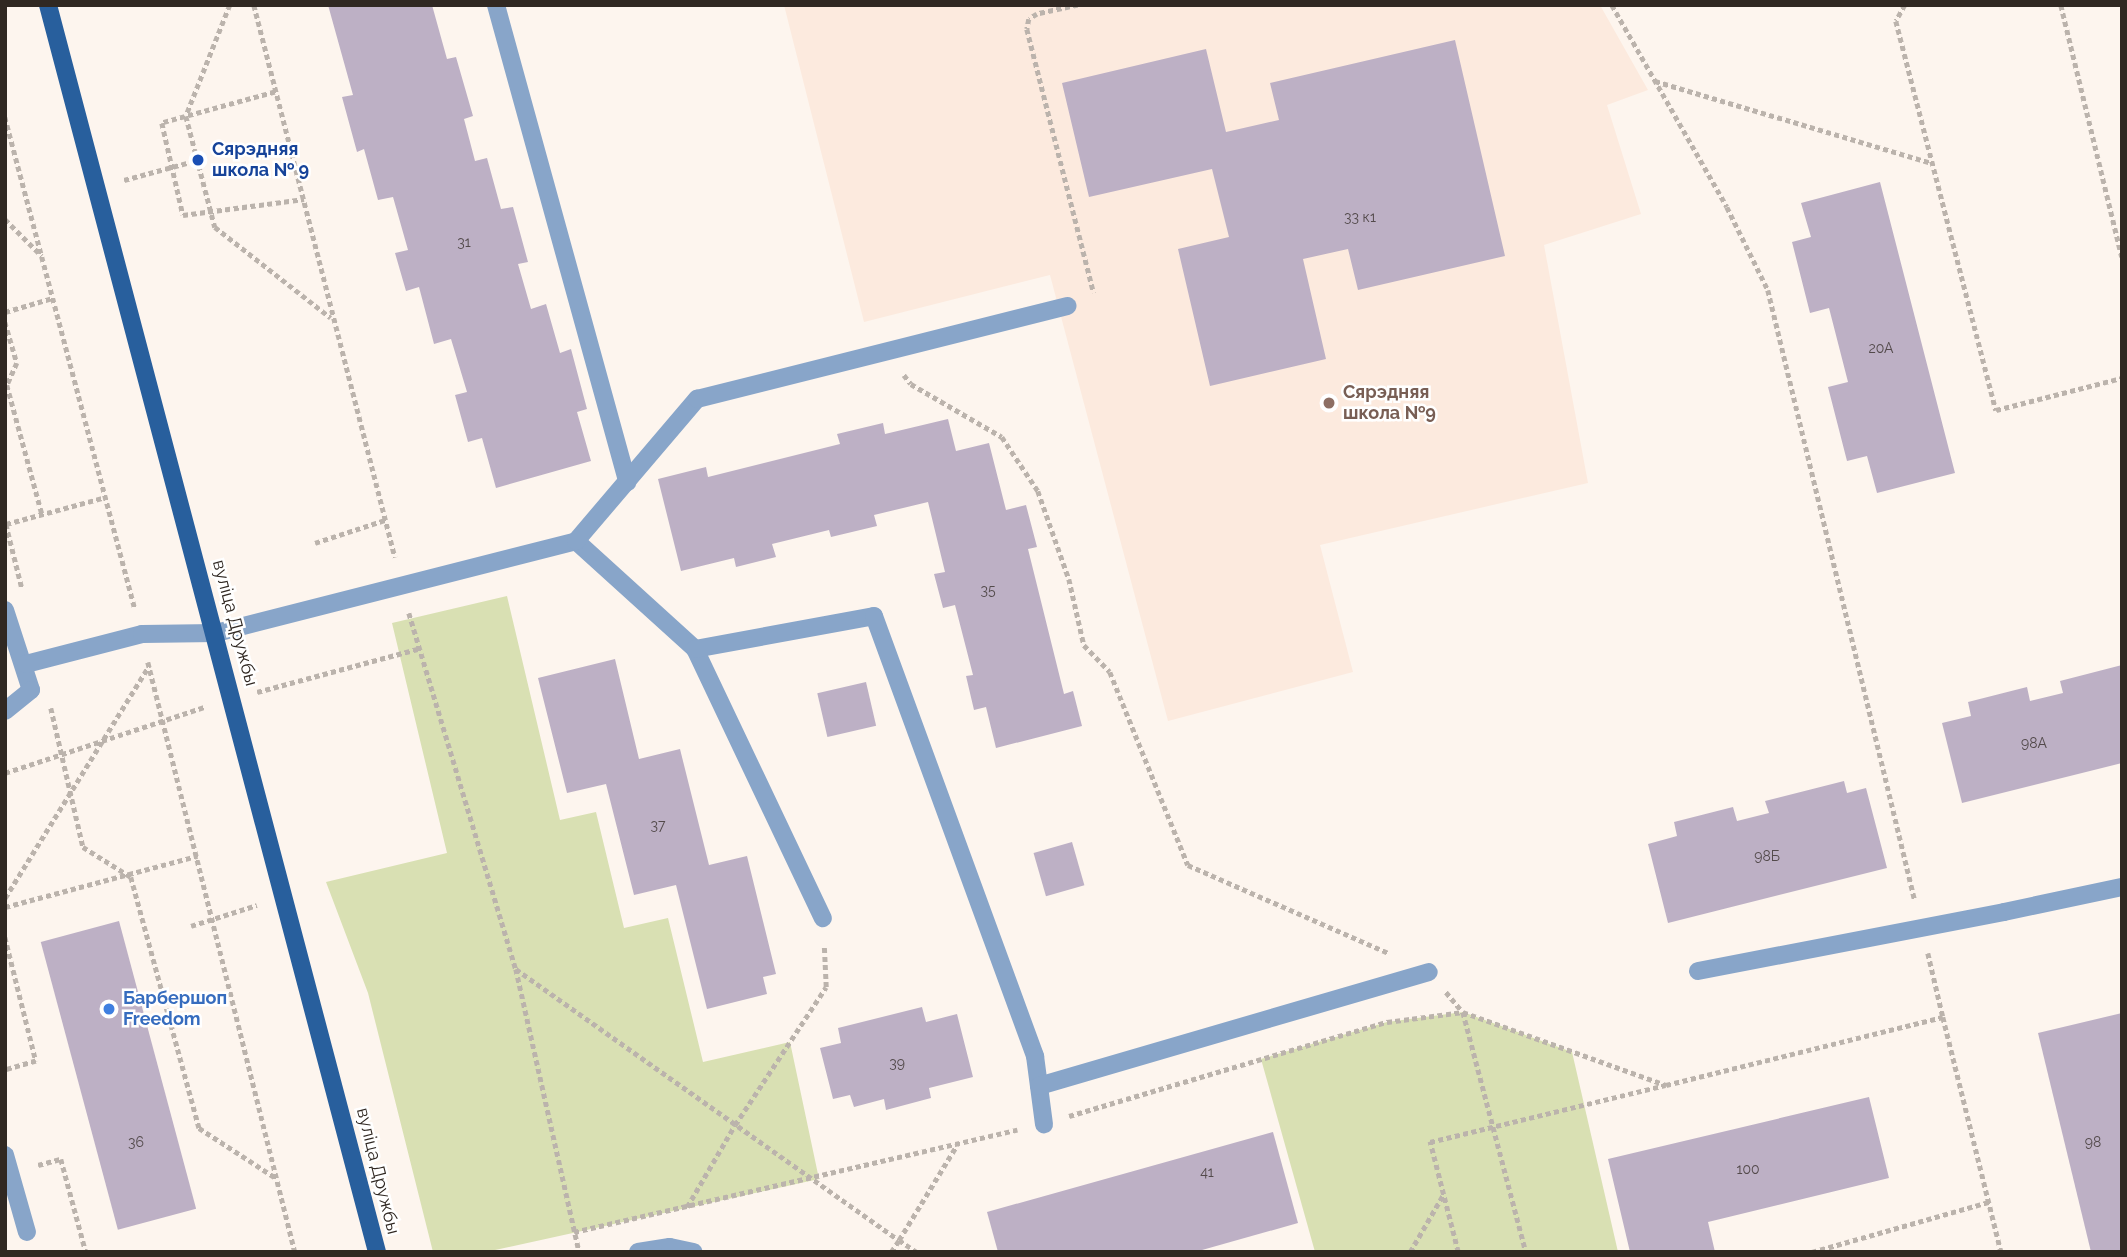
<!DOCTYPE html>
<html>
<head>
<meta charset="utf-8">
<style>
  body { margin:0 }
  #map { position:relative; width:2127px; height:1257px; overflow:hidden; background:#fdf5ee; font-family:Raleway,sans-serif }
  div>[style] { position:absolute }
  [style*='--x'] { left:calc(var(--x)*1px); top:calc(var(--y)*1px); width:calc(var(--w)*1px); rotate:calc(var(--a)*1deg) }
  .built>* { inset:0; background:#fceade }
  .green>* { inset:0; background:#d9e0b3 }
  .building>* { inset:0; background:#bdb0c5; transform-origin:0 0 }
  .path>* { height:4.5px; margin-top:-2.25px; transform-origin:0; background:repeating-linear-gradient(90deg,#bbb3ac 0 5px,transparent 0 8.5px) }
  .service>* { height:18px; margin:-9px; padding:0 9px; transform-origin:9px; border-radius:9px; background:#88a5c9 }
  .minor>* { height:18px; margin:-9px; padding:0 9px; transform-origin:9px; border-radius:9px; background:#88a5c9 }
  .primary>* { height:18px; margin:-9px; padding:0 9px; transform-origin:9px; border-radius:9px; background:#285f9d }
  .dots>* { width:19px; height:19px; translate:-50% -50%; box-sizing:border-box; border:4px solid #fff; border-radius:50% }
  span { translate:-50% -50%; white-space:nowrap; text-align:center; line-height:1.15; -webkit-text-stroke:5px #fff; paint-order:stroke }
  .number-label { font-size:14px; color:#534a4b }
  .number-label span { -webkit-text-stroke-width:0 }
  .transit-label { font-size:18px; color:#164399; font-weight:700 }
  .left { translate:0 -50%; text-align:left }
  .education-label { font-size:18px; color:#785e54; font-weight:700 }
  .street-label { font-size:18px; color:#302822 }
  .shop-label { font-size:18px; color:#366cbe; font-weight:700 }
  .frame { position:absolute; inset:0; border:7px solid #302822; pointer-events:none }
</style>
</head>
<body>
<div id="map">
  <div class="built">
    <div style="clip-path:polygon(784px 5px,1600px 5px,1648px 90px,1607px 105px,1641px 214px,1544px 245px,1588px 483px,1320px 545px,1353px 672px,1168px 721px,1050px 275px,864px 322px)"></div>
  </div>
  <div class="green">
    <div style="clip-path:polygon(507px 596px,560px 820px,596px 812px,624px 928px,668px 918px,703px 1062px,790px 1042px,819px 1179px,486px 1252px,433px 1252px,368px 993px,326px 882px,447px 853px,392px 623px)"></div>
    <div style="clip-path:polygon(1463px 1012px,1572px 1052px,1618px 1252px,1315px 1252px,1261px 1059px,1387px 1022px)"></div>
  </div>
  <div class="building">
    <div style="clip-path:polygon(328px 5px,432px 5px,447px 59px,456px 57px,473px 116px,464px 119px,475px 161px,487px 158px,501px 209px,513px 207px,528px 262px,518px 264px,531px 309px,546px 304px,560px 353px,571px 349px,587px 409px,577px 412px,591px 461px,496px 488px,482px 438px,468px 442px,455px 395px,467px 392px,451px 339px,434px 344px,419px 287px,406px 291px,395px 253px,408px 250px,393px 197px,378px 200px,364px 149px,357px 152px,342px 97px,353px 95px)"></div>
    <div style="clip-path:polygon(1455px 40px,1505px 256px,1358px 290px,1348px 249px,1303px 259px,1326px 359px,1210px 386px,1178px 249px,1229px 237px,1212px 169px,1089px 197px,1062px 83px,1206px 49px,1226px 132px,1279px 120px,1270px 83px)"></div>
    <div style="clip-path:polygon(1880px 182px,1955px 473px,1877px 493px,1867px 456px,1847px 461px,1828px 387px,1848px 382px,1829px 308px,1810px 313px,1792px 242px,1811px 237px,1801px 203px)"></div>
    <div style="clip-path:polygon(948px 419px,956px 451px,989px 443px,1006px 510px,1026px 505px,1037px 547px,1028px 549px,1064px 694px,1073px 691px,1082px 726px,996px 748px,986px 707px,974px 710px,966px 676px,973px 675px,955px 605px,943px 608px,934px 574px,945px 572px,928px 502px,874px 515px,877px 526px,831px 537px,829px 530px,772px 544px,776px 557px,736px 567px,734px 558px,681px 571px,658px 479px,706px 467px,708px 477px,840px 444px,837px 434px,883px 423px,885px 434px)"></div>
    <div style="clip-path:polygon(615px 659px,639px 759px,680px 749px,709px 865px,747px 856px,776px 974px,763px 977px,767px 994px,707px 1009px,676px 885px,634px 895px,606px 784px,567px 793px,538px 678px)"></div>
    <div style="clip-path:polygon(2122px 665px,2122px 763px,1962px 803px,1942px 723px,1971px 716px,1968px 702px,2027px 687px,2030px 701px,2063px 693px,2060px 681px)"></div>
    <div style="left:866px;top:682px;width:45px;height:50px;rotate:77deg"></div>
    <div style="clip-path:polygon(1844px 781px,1847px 793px,1866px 788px,1887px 868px,1668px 923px,1648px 844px,1677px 836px,1674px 822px,1733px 807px,1737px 821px,1769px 813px,1765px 801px)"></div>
    <div style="left:1072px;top:842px;width:45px;height:40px;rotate:74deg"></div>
    <div style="left:119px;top:921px;width:298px;height:81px;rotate:75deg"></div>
    <div style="clip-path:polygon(922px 1007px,926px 1022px,957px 1014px,973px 1077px,929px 1088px,931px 1098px,886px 1110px,884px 1099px,854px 1107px,850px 1095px,833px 1099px,820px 1048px,841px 1043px,838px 1028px)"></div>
    <div style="clip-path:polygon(2122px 1013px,2122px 1252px,2091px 1252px,2038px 1033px)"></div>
    <div style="clip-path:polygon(1869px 1097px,1889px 1178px,1708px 1222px,1715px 1252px,1630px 1252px,1608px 1159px)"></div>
    <div style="clip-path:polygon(1273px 1132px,1298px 1223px,1195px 1252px,998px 1252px,987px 1212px)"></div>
  </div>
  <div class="path">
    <div style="--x:230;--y:5;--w:119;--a:111.6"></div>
    <div style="--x:186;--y:116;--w:115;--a:75.4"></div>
    <div style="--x:215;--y:227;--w:147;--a:38.1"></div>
    <div style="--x:254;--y:5;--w:570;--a:75.67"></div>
    <div style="--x:1078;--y:5;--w:42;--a:167.6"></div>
    <div style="--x:1037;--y:14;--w:9;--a:148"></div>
    <div style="--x:1029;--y:19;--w:10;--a:101"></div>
    <div style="--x:1027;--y:29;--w:272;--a:75.8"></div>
    <div style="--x:1612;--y:5;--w:232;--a:60.3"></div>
    <div style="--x:1727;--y:207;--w:93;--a:63.7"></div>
    <div style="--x:1768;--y:290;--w:628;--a:76.47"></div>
    <div style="--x:1905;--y:5;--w:18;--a:119"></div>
    <div style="--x:1896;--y:21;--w:402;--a:75.6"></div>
    <div style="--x:1996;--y:410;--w:130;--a:-14.3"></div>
    <div style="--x:2061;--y:5;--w:259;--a:76.4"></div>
    <div style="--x:1655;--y:81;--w:289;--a:16.5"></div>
    <div style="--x:275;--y:92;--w:117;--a:164.7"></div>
    <div style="--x:162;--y:123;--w:94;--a:77.1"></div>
    <div style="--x:183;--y:215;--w:122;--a:-7.5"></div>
    <div style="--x:5;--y:117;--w:509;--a:75.2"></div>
    <div style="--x:124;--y:180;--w:77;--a:-15.1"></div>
    <div style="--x:5;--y:219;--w:52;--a:45"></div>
    <div style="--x:5;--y:312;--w:50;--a:-16.3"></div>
    <div style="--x:5;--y:322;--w:43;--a:73.7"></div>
    <div style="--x:17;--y:363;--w:24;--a:114"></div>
    <div style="--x:7;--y:385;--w:134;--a:74.8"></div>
    <div style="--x:904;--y:375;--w:11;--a:52"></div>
    <div style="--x:911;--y:384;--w:105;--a:30.2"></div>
    <div style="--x:1002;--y:437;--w:65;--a:56.3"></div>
    <div style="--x:1038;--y:491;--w:93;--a:70.6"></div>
    <div style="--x:1069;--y:579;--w:68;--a:77.2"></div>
    <div style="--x:1084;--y:645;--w:37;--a:46"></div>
    <div style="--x:1110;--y:672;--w:208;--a:68"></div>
    <div style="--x:1188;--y:865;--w:219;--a:23.7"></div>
    <div style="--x:6;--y:524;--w:66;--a:76"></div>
    <div style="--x:6;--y:524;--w:104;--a:-15.1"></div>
    <div style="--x:315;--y:543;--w:74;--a:-18.2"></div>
    <div style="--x:409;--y:613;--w:372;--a:73.3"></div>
    <div style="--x:516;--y:969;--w:290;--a:77.4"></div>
    <div style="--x:148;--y:662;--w:608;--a:76.01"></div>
    <div style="--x:257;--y:692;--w:167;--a:-15"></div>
    <div style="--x:51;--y:708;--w:143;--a:77"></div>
    <div style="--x:83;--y:847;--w:57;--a:32"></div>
    <div style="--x:131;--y:877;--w:260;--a:74.8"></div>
    <div style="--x:199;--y:1128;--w:92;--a:33"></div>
    <div style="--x:5;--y:773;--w:211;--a:-18.3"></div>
    <div style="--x:5;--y:898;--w:273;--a:-58.2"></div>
    <div style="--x:5;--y:907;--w:199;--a:-14.9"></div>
    <div style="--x:191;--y:926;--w:69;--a:-17.7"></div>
    <div style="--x:5;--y:937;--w:128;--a:76"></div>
    <div style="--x:36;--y:1061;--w:32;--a:164"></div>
    <div style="--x:1928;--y:953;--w:66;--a:76.8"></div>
    <div style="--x:516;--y:969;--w:469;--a:35.3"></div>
    <div style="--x:899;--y:1240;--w:111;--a:-58.6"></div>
    <div style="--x:1446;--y:992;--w:26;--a:50"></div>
    <div style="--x:1463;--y:1012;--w:248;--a:75.3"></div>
    <div style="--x:1069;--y:1116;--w:332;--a:-16.5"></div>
    <div style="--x:1387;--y:1022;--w:77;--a:-7.5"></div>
    <div style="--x:1463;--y:1012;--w:216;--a:19.8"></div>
    <div style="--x:1666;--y:1085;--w:285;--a:-13.8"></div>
    <div style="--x:1943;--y:1017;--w:242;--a:76.1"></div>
    <div style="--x:38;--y:1165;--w:24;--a:-15"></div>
    <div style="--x:61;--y:1159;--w:96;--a:75"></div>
    <div style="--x:687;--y:1207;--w:95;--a:-59.7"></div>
    <div style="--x:735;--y:1125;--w:165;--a:-56.6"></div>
    <div style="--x:826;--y:987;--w:42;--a:-92.7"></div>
    <div style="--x:574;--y:1232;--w:455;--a:-13"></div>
    <div style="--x:891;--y:1252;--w:14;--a:-56"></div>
    <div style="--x:899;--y:1240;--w:22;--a:34"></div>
    <div style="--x:1410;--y:1252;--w:66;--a:-59.9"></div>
    <div style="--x:1458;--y:1252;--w:114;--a:-104.3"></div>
    <div style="--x:1430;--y:1142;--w:242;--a:-13.6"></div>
    <div style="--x:1812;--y:1252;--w:184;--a:-15.8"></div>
  </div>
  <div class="service">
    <div style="--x:496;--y:5;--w:495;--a:74.6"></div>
    <div style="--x:576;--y:541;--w:161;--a:42.2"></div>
    <div style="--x:695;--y:649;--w:298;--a:64.6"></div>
    <div style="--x:5;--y:610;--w:84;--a:72"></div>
    <div style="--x:31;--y:690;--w:33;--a:141"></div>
    <div style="--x:695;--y:649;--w:182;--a:-10.4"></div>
    <div style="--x:874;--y:616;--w:469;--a:69.9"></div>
    <div style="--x:1035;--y:1056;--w:69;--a:82.5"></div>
    <div style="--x:26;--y:664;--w:120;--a:-14.5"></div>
    <div style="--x:142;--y:634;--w:74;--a:-0.8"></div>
    <div style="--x:216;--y:633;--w:372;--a:-14.3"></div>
    <div style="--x:576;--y:541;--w:187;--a:-49.6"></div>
    <div style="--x:697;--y:399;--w:382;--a:-14.1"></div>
    <div style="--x:2004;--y:912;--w:121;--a:-12"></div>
    <div style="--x:1039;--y:1086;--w:406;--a:-16.3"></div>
    <div style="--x:5;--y:1155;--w:80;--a:74.1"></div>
    <div style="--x:638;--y:1252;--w:32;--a:-9"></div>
    <div style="--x:670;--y:1247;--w:24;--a:12"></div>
  </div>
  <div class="minor">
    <div style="--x:1698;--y:971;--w:312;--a:-10.9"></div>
  </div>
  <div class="primary">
    <div style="--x:48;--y:5;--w:1290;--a:75.22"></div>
  </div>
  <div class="dots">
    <div style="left:198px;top:160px;background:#1a4fb4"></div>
    <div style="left:1329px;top:403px;background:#8d6e63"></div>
    <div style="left:109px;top:1009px;background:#3f7fe0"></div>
  </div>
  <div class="number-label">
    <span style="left:1360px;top:217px">33 к1</span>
    <span style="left:464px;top:242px">31</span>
    <span style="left:1881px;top:348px">20А</span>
    <span style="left:988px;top:590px">35</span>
    <span style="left:2034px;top:743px">98А</span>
    <span style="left:658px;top:825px">37</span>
    <span style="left:1767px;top:856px">98Б</span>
    <span style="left:897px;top:1063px">39</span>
    <span style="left:136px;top:1142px">36</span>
    <span style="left:2093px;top:1142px">98</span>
    <span style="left:1748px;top:1169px">100</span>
    <span style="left:1207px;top:1172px">41</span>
  </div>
  <div class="transit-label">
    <span class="left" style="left:212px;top:160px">Сярэдняя<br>школа № 9</span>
  </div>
  <div class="education-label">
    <span class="left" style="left:1343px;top:403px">Сярэдняя<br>школа №9</span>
  </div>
  <div class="street-label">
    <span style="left:235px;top:623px;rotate:75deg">вуліца Дружбы</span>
    <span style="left:378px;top:1171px;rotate:76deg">вуліца Дружбы</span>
  </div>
  <div class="shop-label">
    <span class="left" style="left:123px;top:1009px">Барбершоп<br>Freedom</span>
  </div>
  <div class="frame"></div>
</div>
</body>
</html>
